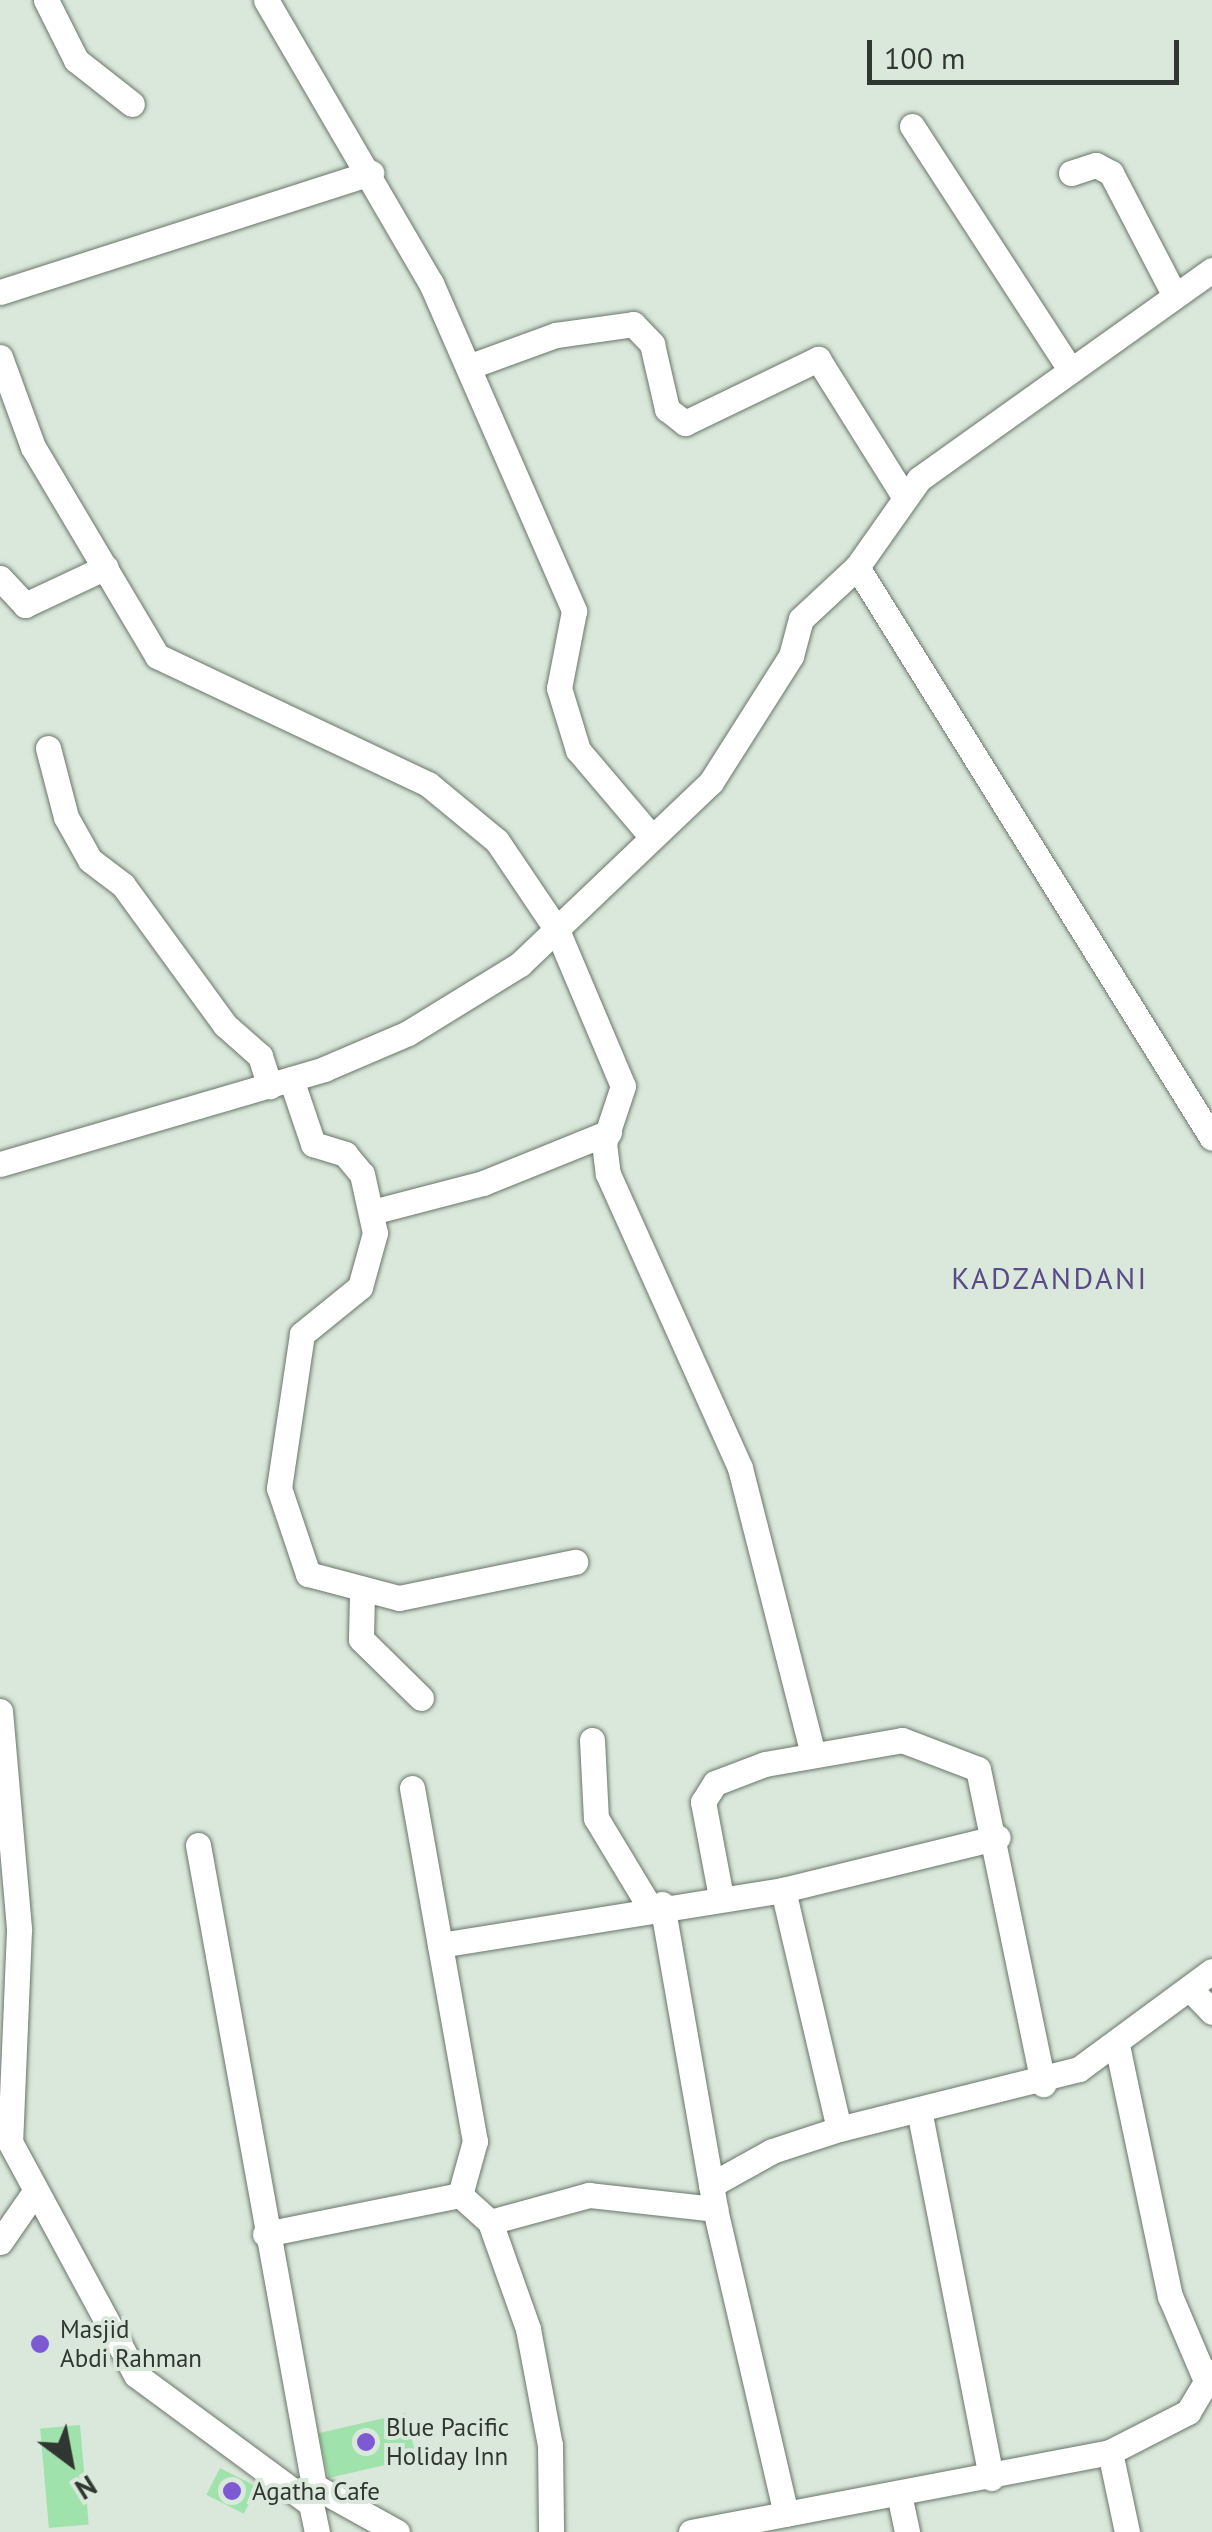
<!DOCTYPE html>
<html>
<head>
<meta charset="utf-8">
<style>
  body { margin:0 }
  #map { position:relative; width:1212px; height:2532px; overflow:hidden; background:#dae8db; font-family:"PT Sans",sans-serif }
  div>[style] { position:absolute }
  [style*='--x'] { left:calc(var(--x)*1px); top:calc(var(--y)*1px); width:calc(var(--w)*1px); rotate:calc(var(--a)*1deg) }
  .building>* { inset:0; background:#a0e2ab; transform-origin:0 0 }
  .roads { filter:drop-shadow(0 0 2px #6a766b) drop-shadow(0 0 2px #6a766b) }
  .minor>* { height:25px; margin:-12.5px; padding:0 12.5px; transform-origin:12.5px; border-radius:12.5px; background:#fff }
  .dots>* { width:28px; height:28px; translate:-50% -50%; box-sizing:border-box; border:5px solid #dae8db; border-radius:50% }
  span { translate:-50% -50%; white-space:nowrap; text-align:center; line-height:1.15; -webkit-text-stroke:8px #dae8db; paint-order:stroke }
  .poi-label { font-size:25px; color:#303631 }
  .left { translate:0 -50%; text-align:left }
  .quarter-label { font-size:30px; color:#594a88; letter-spacing:2.5px }
  .north { position:absolute; left:20px; top:2412px; width:100px; height:100px; -webkit-text-stroke:8px #dae8db; paint-order:stroke; rotate:148deg; font-size:28px; font-weight:700; line-height:40px; text-align:center; color:#303631 }
  .north::after { content:''; display:block; margin:auto; width:35px; height:45px; background:#303631; clip-path:polygon(50% 0,100% 100%,50% 72%,0 100%) }
  .scale { position:absolute; left:867px; top:40px; width:312px; height:45px; box-sizing:border-box; border:5px solid #303631; border-top:0; padding-left:12px; font-size:30px; line-height:35px; white-space:nowrap; color:#303631; -webkit-text-stroke:8px #dae8db; paint-order:stroke }
</style>
</head>
<body>
<div id="map">
  <div class="building">
    <div style="left:406px;top:2413px;width:46px;height:90px;rotate:77deg"></div>
    <div style="left:80px;top:2425px;width:100px;height:40px;rotate:85deg"></div>
    <div style="left:220px;top:2468px;width:42px;height:30px;rotate:27deg"></div>
  </div>
  <div class="roads">
    <div class="minor">
      <div style="--x:46;--y:0;--w:67;--a:63.4"></div>
      <div style="--x:76;--y:60;--w:71;--a:38.2"></div>
      <div style="--x:266;--y:0;--w:328;--a:59.8"></div>
      <div style="--x:431;--y:283;--w:358;--a:66.4"></div>
      <div style="--x:574;--y:611;--w:78;--a:101"></div>
      <div style="--x:559;--y:688;--w:65;--a:73"></div>
      <div style="--x:578;--y:750;--w:113;--a:49.7"></div>
      <div style="--x:912;--y:126;--w:286;--a:57"></div>
      <div style="--x:1071;--y:173;--w:26;--a:-18"></div>
      <div style="--x:1096;--y:165;--w:17;--a:28"></div>
      <div style="--x:1111;--y:173;--w:136;--a:62.5"></div>
      <div style="--x:0;--y:292;--w:390;--a:-17.8"></div>
      <div style="--x:0;--y:357;--w:96;--a:69.9"></div>
      <div style="--x:33;--y:447;--w:243;--a:59.3"></div>
      <div style="--x:157;--y:656;--w:300;--a:25.3"></div>
      <div style="--x:428;--y:784;--w:89;--a:39.6"></div>
      <div style="--x:497;--y:841;--w:107;--a:56"></div>
      <div style="--x:557;--y:930;--w:169;--a:67.1"></div>
      <div style="--x:623;--y:1086;--w:60;--a:108.4"></div>
      <div style="--x:604;--y:1143;--w:31;--a:83"></div>
      <div style="--x:608;--y:1174;--w:322;--a:65.8"></div>
      <div style="--x:740;--y:1468;--w:295;--a:75.7"></div>
      <div style="--x:468;--y:367;--w:94;--a:-20"></div>
      <div style="--x:556;--y:335;--w:78;--a:-8.1"></div>
      <div style="--x:633;--y:324;--w:28;--a:46"></div>
      <div style="--x:652;--y:344;--w:67;--a:77"></div>
      <div style="--x:667;--y:409;--w:23;--a:38"></div>
      <div style="--x:685;--y:423;--w:148;--a:-25.7"></div>
      <div style="--x:818;--y:359;--w:162;--a:57.9"></div>
      <div style="--x:857;--y:567;--w:672;--a:58.13"></div>
      <div style="--x:0;--y:578;--w:37;--a:47"></div>
      <div style="--x:25;--y:605;--w:89;--a:-25.1"></div>
      <div style="--x:48;--y:748;--w:71;--a:75.4"></div>
      <div style="--x:66;--y:817;--w:49;--a:60.8"></div>
      <div style="--x:90;--y:860;--w:41;--a:37.1"></div>
      <div style="--x:123;--y:885;--w:173;--a:53.9"></div>
      <div style="--x:225;--y:1025;--w:47;--a:41.5"></div>
      <div style="--x:260;--y:1056;--w:32;--a:72"></div>
      <div style="--x:291;--y:1079;--w:69;--a:71.3"></div>
      <div style="--x:313;--y:1144;--w:34;--a:17"></div>
      <div style="--x:345;--y:1154;--w:26;--a:50"></div>
      <div style="--x:362;--y:1174;--w:60;--a:77.6"></div>
      <div style="--x:375;--y:1233;--w:56;--a:105.5"></div>
      <div style="--x:360;--y:1287;--w:75;--a:141"></div>
      <div style="--x:302;--y:1334;--w:156;--a:98.5"></div>
      <div style="--x:279;--y:1488;--w:91;--a:71.4"></div>
      <div style="--x:308;--y:1574;--w:94;--a:14.8"></div>
      <div style="--x:399;--y:1598;--w:180;--a:-11.6"></div>
      <div style="--x:0;--y:1164;--w:338;--a:-16.3"></div>
      <div style="--x:324;--y:1069;--w:91;--a:-23.2"></div>
      <div style="--x:408;--y:1033;--w:132;--a:-31.6"></div>
      <div style="--x:520;--y:964;--w:264;--a:-43.6"></div>
      <div style="--x:711;--y:782;--w:149;--a:-57.6"></div>
      <div style="--x:791;--y:656;--w:38;--a:-75"></div>
      <div style="--x:801;--y:619;--w:76;--a:-42.9"></div>
      <div style="--x:857;--y:567;--w:108;--a:-54.8"></div>
      <div style="--x:919;--y:479;--w:360;--a:-35.5"></div>
      <div style="--x:372;--y:1212;--w:115;--a:-14.6"></div>
      <div style="--x:483;--y:1183;--w:136;--a:-22"></div>
      <div style="--x:362;--y:1594;--w:45;--a:91.3"></div>
      <div style="--x:361;--y:1639;--w:84;--a:44.5"></div>
      <div style="--x:0;--y:1711;--w:220;--a:85"></div>
      <div style="--x:19;--y:1930;--w:212;--a:92.4"></div>
      <div style="--x:10;--y:2142;--w:265;--a:61.6"></div>
      <div style="--x:136;--y:2375;--w:217;--a:36.4"></div>
      <div style="--x:311;--y:2504;--w:29;--a:78"></div>
      <div style="--x:592;--y:1740;--w:78;--a:87.1"></div>
      <div style="--x:596;--y:1818;--w:103;--a:58.9"></div>
      <div style="--x:412;--y:1788;--w:359;--a:79.9"></div>
      <div style="--x:475;--y:2141;--w:56;--a:105.5"></div>
      <div style="--x:198;--y:1845;--w:651;--a:79.74"></div>
      <div style="--x:783;--y:1890;--w:245;--a:76.8"></div>
      <div style="--x:721;--y:1897;--w:97;--a:-100.7"></div>
      <div style="--x:703;--y:1802;--w:22;--a:-58"></div>
      <div style="--x:715;--y:1783;--w:53;--a:-20.8"></div>
      <div style="--x:765;--y:1764;--w:139;--a:-9.9"></div>
      <div style="--x:902;--y:1740;--w:81;--a:20.9"></div>
      <div style="--x:978;--y:1769;--w:322;--a:78.3"></div>
      <div style="--x:662;--y:1904;--w:310;--a:80.1"></div>
      <div style="--x:715;--y:2209;--w:313;--a:76.9"></div>
      <div style="--x:440;--y:1945;--w:347;--a:-9.1"></div>
      <div style="--x:783;--y:1890;--w:221;--a:-13.8"></div>
      <div style="--x:1190;--y:1989;--w:32;--a:46"></div>
      <div style="--x:1117;--y:2045;--w:257;--a:78.1"></div>
      <div style="--x:1170;--y:2296;--w:92;--a:67"></div>
      <div style="--x:920;--y:2115;--w:370;--a:78.9"></div>
      <div style="--x:711;--y:2185;--w:70;--a:-29.1"></div>
      <div style="--x:772;--y:2151;--w:71;--a:-18.2"></div>
      <div style="--x:839;--y:2129;--w:247;--a:-14"></div>
      <div style="--x:1079;--y:2069;--w:165;--a:-36.4"></div>
      <div style="--x:460;--y:2195;--w:40;--a:42"></div>
      <div style="--x:490;--y:2222;--w:114;--a:70.4"></div>
      <div style="--x:528;--y:2329;--w:118;--a:79.3"></div>
      <div style="--x:550;--y:2445;--w:87;--a:89.3"></div>
      <div style="--x:490;--y:2222;--w:103;--a:-15.3"></div>
      <div style="--x:589;--y:2195;--w:127;--a:6.3"></div>
      <div style="--x:265;--y:2234;--w:199;--a:-11.3"></div>
      <div style="--x:0;--y:2242;--w:60;--a:-55.2"></div>
      <div style="--x:1110;--y:2452;--w:82;--a:78"></div>
      <div style="--x:899;--y:2494;--w:39;--a:78"></div>
      <div style="--x:311;--y:2501;--w:15;--a:-79"></div>
      <div style="--x:314;--y:2486;--w:95;--a:29"></div>
      <div style="--x:691;--y:2532;--w:427;--a:-10.8"></div>
      <div style="--x:1110;--y:2452;--w:88;--a:-27.1"></div>
      <div style="--x:1188;--y:2412;--w:47;--a:-59"></div>
    </div>
  </div>
  <div class="dots">
    <div style="left:40px;top:2344px;background:#7d5ad4"></div>
    <div style="left:366px;top:2442px;background:#7d5ad4"></div>
    <div style="left:232px;top:2491px;background:#7d5ad4"></div>
  </div>
  <div class="poi-label">
    <span class="left" style="left:60px;top:2344px">Masjid<br>Abdi Rahman</span>
    <span class="left" style="left:386px;top:2442px">Blue Pacific<br>Holiday Inn</span>
    <span class="left" style="left:252px;top:2491px">Agatha Cafe</span>
  </div>
  <div class="quarter-label">
    <span style="left:1050px;top:1278px">KADZANDANI</span>
  </div>
  <div class="north">N</div>
  <div class="scale">100 m</div>
</div>
</body>
</html>
